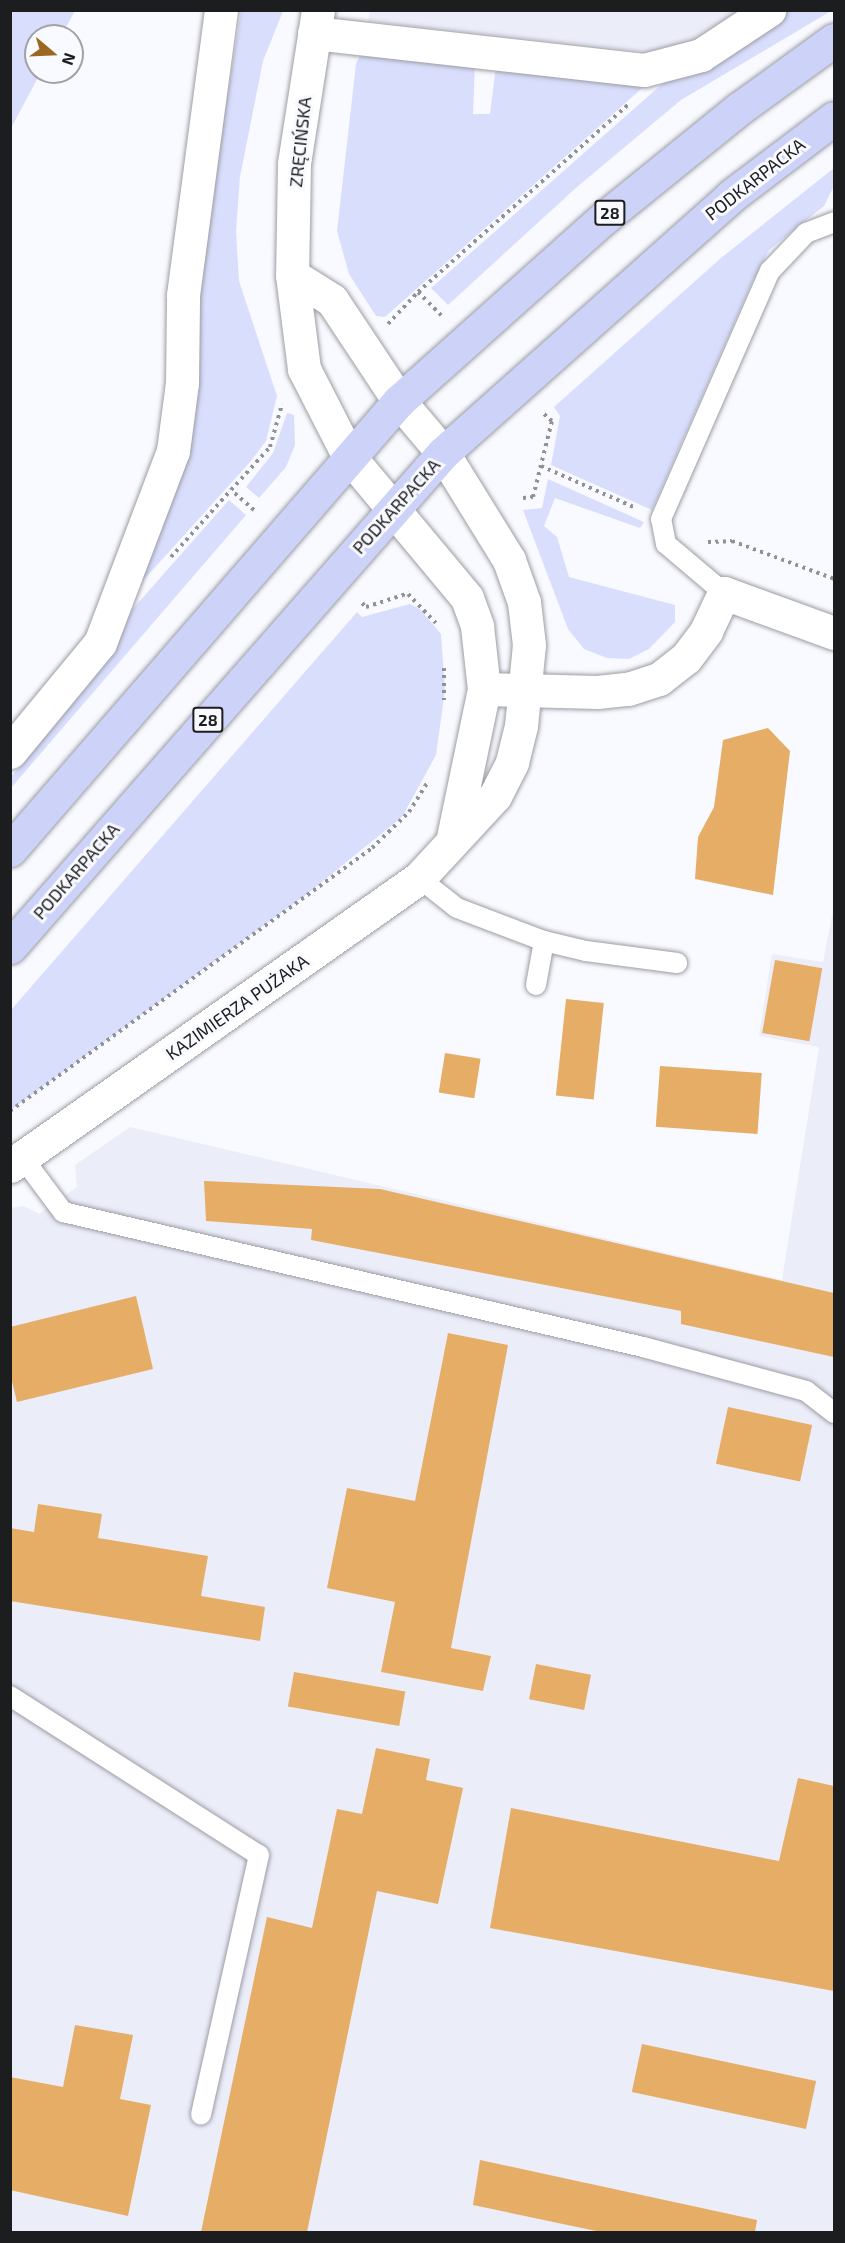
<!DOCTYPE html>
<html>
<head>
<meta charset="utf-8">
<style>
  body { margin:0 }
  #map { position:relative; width:845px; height:2243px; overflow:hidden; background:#f9faff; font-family:"Exo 2",sans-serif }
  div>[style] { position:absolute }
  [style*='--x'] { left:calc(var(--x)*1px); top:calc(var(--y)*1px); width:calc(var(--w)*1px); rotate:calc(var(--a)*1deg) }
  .built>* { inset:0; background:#ebedf9 }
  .green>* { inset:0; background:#d9defd }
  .building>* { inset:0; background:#e6ad66; transform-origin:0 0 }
  .path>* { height:4px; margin-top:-2px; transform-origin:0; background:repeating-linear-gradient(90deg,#919296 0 3px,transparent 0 7.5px) }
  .roads { filter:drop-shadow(0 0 2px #9c9da4) drop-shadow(0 0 2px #9c9da4) }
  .service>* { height:20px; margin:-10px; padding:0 10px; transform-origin:10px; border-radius:10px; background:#fff }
  .minor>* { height:33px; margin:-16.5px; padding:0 16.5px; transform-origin:16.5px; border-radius:16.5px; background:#fff }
  .tertiary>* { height:33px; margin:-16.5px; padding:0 16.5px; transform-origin:16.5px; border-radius:16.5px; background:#fff }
  .primary>* { height:33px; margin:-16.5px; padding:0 16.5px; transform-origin:16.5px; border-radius:16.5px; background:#ccd2f8 }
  span { translate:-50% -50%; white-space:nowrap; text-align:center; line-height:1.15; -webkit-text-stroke:6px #f9faff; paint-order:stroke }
  .shield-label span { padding:2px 4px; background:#f9faff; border:2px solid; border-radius:4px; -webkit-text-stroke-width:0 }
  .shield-label { font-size:16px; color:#1c1d1f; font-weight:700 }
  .street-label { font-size:18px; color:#1c1d1f }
  .frame { position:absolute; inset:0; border:12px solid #1c1d1f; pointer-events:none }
  .north { position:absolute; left:24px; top:24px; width:60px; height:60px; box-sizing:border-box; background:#f9faff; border:2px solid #a1a2a5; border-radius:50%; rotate:109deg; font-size:16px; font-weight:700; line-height:24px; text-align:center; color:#1c1d1f }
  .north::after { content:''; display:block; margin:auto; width:21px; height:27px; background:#9c681f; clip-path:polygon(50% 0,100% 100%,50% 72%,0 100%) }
</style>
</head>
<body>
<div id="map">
  <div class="built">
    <div style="clip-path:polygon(370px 10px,737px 11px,689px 45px,659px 53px,368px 21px)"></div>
    <div style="clip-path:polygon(834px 906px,834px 2232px,11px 2232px,10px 1208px,24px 1206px,39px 1214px,77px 1187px,75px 1165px,130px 1127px,782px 1280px,819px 1047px,759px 1036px,772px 954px,823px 962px)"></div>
  </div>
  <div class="green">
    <div style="clip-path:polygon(11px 10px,75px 11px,61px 36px,36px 36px,36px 72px,41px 72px,11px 128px)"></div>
    <div style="clip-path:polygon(241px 11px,283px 11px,263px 61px,240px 177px,236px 231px,239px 281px,277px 396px,266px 441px,251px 461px,140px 584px,169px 508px,195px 417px,197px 289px)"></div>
    <div style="clip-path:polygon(788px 11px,831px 11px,681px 100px,577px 187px,448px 305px,431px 288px,670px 77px)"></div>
    <div style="clip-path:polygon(373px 51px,475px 64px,473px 114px,490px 114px,496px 66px,649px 82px,385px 317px,376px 316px,349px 274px,337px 231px,356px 64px,360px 55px)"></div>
    <div style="clip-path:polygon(834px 168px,834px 186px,824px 206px,769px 250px,751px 285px,652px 510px,551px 465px,560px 416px,554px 407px,721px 258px)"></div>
    <div style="clip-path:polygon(287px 413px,294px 415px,295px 445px,286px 467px,259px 498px,246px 487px,273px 453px)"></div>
    <div style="clip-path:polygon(548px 479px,644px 522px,640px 528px,555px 498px,544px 526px,557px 537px,569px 577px,675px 605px,675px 622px,649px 649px,629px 659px,607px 658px,584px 649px,568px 629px,523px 510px,542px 508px)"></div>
    <div style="clip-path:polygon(229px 500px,246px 515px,11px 788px,11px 777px,103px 665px,130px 612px)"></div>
    <div style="clip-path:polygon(410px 604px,420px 609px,441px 634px,445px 690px,436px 755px,402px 817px,307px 894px,11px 1110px,11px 1010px,357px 612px,362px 617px)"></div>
  </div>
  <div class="building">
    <div style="clip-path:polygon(768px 728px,790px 751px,773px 895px,695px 879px,698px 837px,714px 807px,723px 740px)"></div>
    <div style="left:775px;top:960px;width:48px;height:74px;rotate:10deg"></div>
    <div style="left:566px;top:999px;width:38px;height:97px;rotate:6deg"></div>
    <div style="left:445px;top:1053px;width:36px;height:40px;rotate:9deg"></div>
    <div style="left:660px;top:1066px;width:102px;height:61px;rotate:4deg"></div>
    <div style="clip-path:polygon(204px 1181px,380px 1189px,834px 1293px,834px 1357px,681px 1324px,681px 1311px,311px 1240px,312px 1229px,206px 1221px)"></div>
    <div style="clip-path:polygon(136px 1296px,153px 1369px,17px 1402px,10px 1373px,10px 1327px)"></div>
    <div style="clip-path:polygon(448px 1333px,508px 1345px,451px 1648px,491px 1656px,483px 1691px,381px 1672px,395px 1602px,327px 1588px,347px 1488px,415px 1501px)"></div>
    <div style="left:728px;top:1407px;width:86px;height:58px;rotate:12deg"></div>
    <div style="clip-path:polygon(38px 1504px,102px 1514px,98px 1538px,208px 1556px,201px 1596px,265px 1607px,260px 1641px,10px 1601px,10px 1528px,34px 1532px)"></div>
    <div style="left:536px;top:1664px;width:56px;height:36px;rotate:11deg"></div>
    <div style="left:294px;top:1672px;width:113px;height:35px;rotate:10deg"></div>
    <div style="clip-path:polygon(376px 1748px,430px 1759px,426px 1780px,463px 1788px,438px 1904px,377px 1891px,307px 2232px,201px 2232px,267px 1917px,312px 1928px,337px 1809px,362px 1814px)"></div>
    <div style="clip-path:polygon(798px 1778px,834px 1786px,834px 1991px,490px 1928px,511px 1808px,779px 1861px)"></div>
    <div style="clip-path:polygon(75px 2025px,133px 2035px,120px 2099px,151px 2105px,128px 2216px,10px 2190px,10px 2077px,63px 2087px)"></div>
    <div style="left:642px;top:2044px;width:178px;height:49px;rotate:12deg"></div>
    <div style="clip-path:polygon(480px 2160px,757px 2220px,755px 2232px,601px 2232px,473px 2205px)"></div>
  </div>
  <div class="path">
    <div style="--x:418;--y:292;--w:281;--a:-41.7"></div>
    <div style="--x:388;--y:324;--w:44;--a:-46.8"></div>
    <div style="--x:418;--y:292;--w:33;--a:45"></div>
    <div style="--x:541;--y:466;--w:104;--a:23.9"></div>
    <div style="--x:523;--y:498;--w:10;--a:-6"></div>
    <div style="--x:533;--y:497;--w:78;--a:-76"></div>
    <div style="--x:552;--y:421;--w:11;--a:-139"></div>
    <div style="--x:254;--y:510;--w:30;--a:-139"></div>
    <div style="--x:231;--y:490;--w:58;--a:-47.8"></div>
    <div style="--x:270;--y:447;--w:45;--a:-74.4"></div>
    <div style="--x:708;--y:542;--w:24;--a:-2"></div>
    <div style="--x:732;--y:541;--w:109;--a:20.4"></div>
    <div style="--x:171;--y:557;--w:90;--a:-48.2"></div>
    <div style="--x:408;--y:594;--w:40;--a:46"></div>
    <div style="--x:362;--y:603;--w:6;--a:45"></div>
    <div style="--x:366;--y:607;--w:45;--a:-18"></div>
    <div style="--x:444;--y:668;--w:32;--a:90"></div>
    <div style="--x:10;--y:1111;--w:447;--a:-36"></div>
    <div style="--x:372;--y:848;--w:52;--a:-44.2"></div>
    <div style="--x:409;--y:812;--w:34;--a:-58"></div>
  </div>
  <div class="roads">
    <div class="service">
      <div style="--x:724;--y:593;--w:76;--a:-139.8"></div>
      <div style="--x:666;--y:544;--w:25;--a:-101"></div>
      <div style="--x:661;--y:519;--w:271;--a:-66.3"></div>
      <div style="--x:770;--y:271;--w:52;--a:-46.5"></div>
      <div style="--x:806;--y:233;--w:30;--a:-21"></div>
      <div style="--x:419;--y:878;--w:48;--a:38.3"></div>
      <div style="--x:457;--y:908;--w:93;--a:20.8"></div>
      <div style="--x:544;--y:941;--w:43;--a:13.4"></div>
      <div style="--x:586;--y:951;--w:92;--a:7.5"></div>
      <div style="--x:536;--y:985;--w:45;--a:-79.7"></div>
      <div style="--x:22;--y:1157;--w:69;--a:53.3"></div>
      <div style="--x:63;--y:1212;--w:596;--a:13.1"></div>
      <div style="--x:643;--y:1347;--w:169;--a:15.1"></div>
      <div style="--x:806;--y:1391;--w:36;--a:38"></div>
      <div style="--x:10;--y:1696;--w:295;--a:32.6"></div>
      <div style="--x:259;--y:1855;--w:266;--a:102.6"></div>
    </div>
    <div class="minor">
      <div style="--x:314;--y:33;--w:332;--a:6.4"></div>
      <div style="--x:644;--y:70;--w:59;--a:-14.7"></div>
      <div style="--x:701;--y:55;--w:82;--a:-33.5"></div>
      <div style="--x:484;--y:689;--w:113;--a:1.5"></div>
      <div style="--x:597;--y:692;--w:31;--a:-6"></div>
      <div style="--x:628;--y:689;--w:33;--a:-18"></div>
      <div style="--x:659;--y:679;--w:34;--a:-38"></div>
      <div style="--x:686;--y:658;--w:34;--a:-53"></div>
      <div style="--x:706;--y:631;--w:42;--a:-64.7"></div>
      <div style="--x:724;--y:593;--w:117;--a:20"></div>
      <div style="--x:10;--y:752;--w:141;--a:-50.5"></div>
      <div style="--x:100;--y:643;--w:205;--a:-69.2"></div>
      <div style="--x:173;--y:451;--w:69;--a:-82.5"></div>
      <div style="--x:182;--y:383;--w:88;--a:-89.3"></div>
      <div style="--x:183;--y:295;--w:288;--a:-82.4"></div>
    </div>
    <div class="tertiary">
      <div style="--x:318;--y:10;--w:156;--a:98.9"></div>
      <div style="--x:294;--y:164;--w:111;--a:91"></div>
      <div style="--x:292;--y:275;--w:95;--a:82.7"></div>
      <div style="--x:304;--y:369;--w:97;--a:62.9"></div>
      <div style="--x:348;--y:455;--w:186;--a:50.2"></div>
      <div style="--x:467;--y:598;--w:30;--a:70"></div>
      <div style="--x:477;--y:626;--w:63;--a:83.7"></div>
      <div style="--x:484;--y:689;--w:151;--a:101.8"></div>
      <div style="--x:10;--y:1166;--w:500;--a:-35.15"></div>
      <div style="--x:419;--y:878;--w:112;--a:-47.2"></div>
      <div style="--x:495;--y:796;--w:38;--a:-63"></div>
      <div style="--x:512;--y:762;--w:37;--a:-76"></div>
      <div style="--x:521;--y:726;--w:81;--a:-84.4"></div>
      <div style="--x:529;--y:645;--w:43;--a:-96.6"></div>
      <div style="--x:524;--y:602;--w:45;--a:-109.7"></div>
      <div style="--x:509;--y:560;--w:126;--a:-121.7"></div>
      <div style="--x:443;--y:453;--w:68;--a:-130.2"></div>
      <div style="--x:399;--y:401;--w:121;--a:-123.6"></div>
      <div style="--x:332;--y:300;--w:47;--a:-148"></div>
    </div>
    <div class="primary">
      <div style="--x:10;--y:850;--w:594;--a:-49.1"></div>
      <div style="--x:399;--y:401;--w:275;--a:-41.8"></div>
      <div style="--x:604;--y:218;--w:175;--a:-39"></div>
      <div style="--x:740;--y:108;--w:116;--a:-35.9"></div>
      <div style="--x:10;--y:947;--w:657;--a:-48.76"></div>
      <div style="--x:443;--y:453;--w:386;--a:-41.7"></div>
      <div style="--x:731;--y:196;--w:129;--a:-37.1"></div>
    </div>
  </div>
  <div class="shield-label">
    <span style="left:610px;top:213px">28</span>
    <span style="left:208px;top:720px">28</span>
  </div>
  <div class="street-label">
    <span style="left:300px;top:142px;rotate:-84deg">ZRĘCIŃSKA</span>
    <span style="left:755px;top:179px;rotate:-38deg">PODKARPACKA</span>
    <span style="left:396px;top:506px;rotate:-48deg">PODKARPACKA</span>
    <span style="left:76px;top:871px;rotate:-49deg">PODKARPACKA</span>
    <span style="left:237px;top:1007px;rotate:-35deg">KAZIMIERZA PUŻAKA</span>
  </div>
  <div class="frame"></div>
  <div class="north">N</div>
</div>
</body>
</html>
